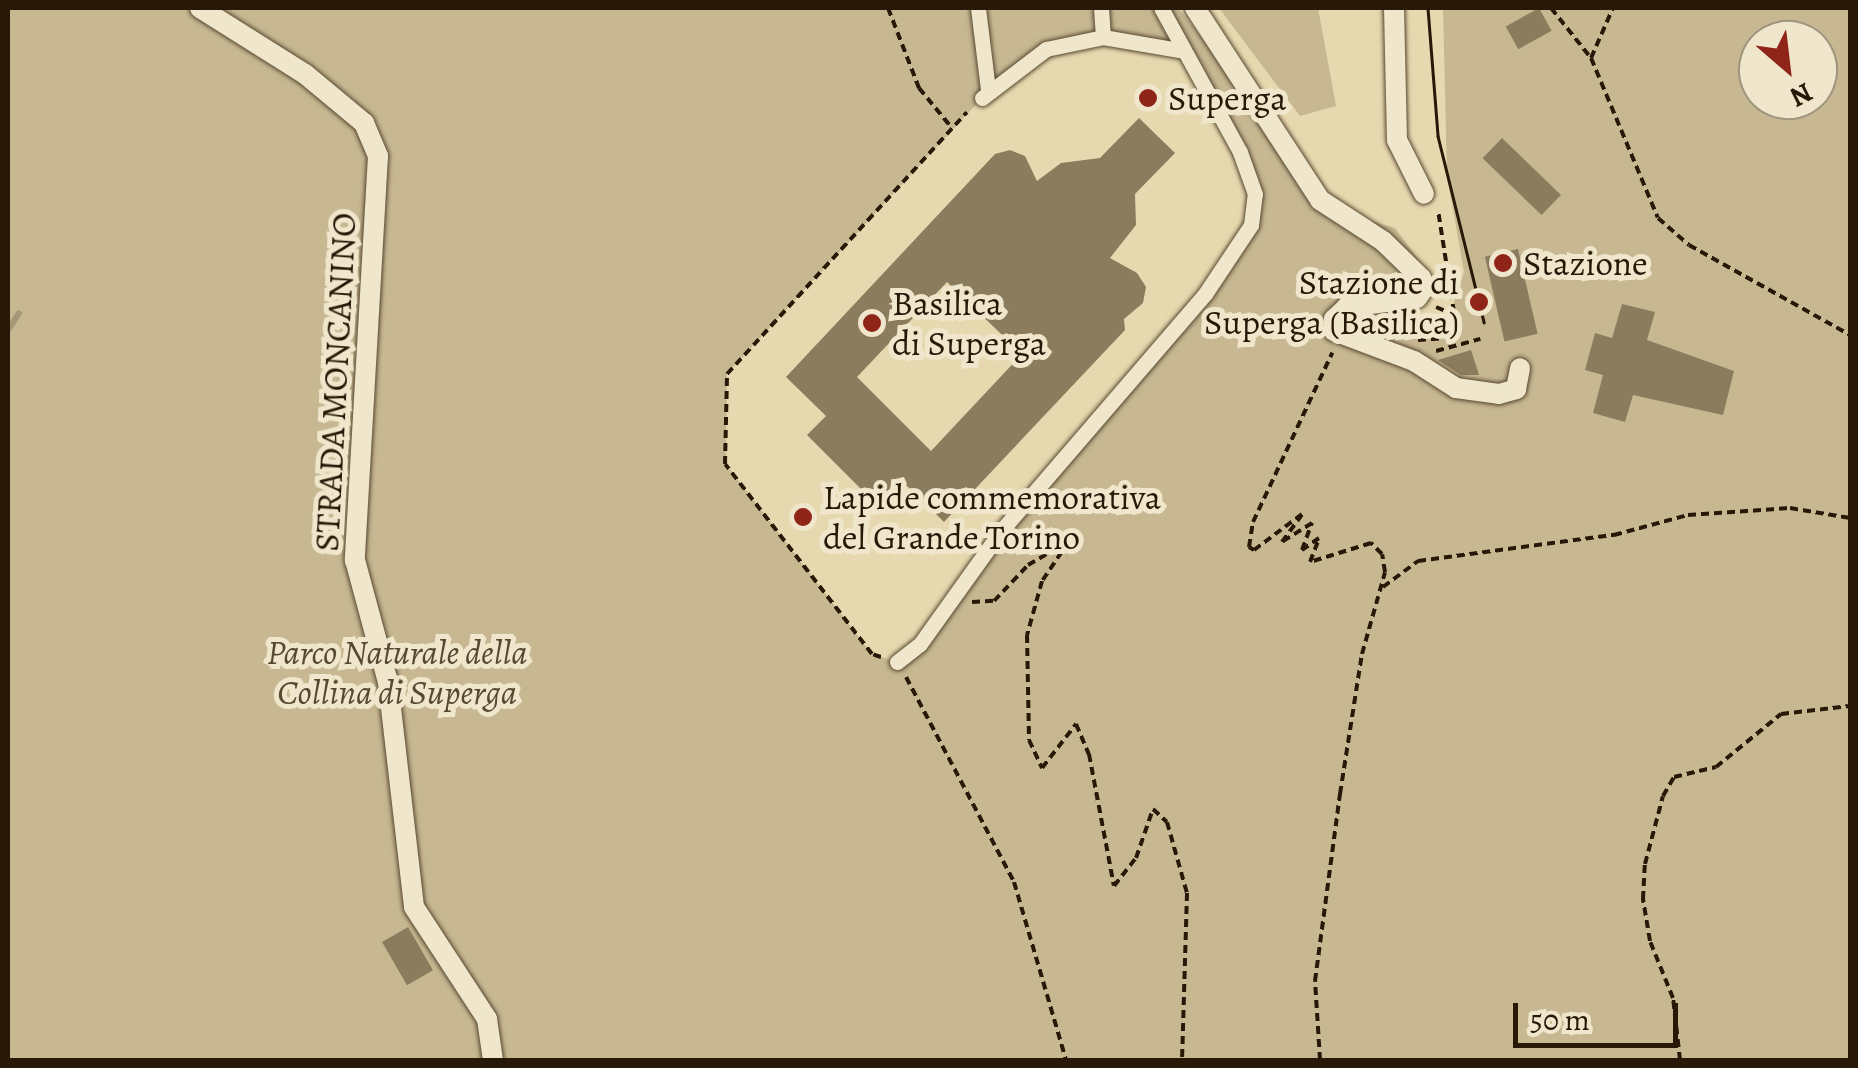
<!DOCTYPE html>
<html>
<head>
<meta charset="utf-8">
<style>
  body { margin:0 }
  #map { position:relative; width:1858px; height:1068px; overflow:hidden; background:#e7d9af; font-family:Alegreya,serif }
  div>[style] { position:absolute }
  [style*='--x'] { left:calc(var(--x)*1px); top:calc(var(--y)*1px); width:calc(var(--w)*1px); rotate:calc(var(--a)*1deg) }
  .green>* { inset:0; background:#c7b892 }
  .stream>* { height:6px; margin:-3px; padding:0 3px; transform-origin:3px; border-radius:3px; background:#a69776 }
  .building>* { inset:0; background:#8b7c5e; transform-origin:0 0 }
  .path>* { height:4px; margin-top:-2px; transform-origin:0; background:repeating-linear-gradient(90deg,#281807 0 8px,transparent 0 13px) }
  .roads { filter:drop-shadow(0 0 2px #584831) drop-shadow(0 0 2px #584831) }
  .pedestrian>* { height:15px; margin:-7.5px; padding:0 7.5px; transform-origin:7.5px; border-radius:7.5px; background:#efe6cb }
  .minor>* { height:20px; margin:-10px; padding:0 10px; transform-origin:10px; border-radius:10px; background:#efe6cb }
  .tram>* { height:2.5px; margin:-1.25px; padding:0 1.25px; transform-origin:1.25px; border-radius:1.25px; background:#281807 }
  .dots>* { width:28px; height:28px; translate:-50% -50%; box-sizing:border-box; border:5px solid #efe6cb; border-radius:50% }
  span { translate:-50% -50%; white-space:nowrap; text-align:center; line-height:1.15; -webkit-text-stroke:10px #efe6cb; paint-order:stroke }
  .poi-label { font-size:35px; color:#281807 }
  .left { translate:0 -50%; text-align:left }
  .right { translate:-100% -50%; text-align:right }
  .street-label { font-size:35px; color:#281807 }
  .park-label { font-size:35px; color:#584831; font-style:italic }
  .frame { position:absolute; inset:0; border:10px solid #281807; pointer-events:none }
  .north { position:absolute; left:1738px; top:20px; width:100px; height:100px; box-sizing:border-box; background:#efe6cb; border:2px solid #9f947d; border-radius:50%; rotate:152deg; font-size:28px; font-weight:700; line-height:40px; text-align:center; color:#281807 }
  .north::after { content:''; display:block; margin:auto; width:35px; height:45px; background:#8f2418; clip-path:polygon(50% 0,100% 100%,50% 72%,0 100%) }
  .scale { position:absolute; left:1513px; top:1003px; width:165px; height:45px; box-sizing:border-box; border:5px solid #281807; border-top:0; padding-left:12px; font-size:30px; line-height:35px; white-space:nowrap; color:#281807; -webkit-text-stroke:8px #efe6cb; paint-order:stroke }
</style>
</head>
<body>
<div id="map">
  <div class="green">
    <div style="clip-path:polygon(evenodd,8px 8px,1178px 8px,1341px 212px,1395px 228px,1420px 262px,1407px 273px,1355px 284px,1354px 321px,1388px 325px,1450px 314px,1464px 272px,1447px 175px,1443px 8px,1850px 8px,1850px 1060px,8px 1060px,8px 8px,1103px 37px,1184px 51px,1255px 194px,1235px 251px,897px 662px,872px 654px,726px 464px,727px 374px,982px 98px,1046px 49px,1103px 37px,8px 8px,1758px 40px,1818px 40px,1818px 100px,1758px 100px,1758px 40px)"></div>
    <div style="clip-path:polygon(1219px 8px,1318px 8px,1336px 106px,1300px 116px)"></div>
  </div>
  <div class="stream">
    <div style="--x:8;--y:330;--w:20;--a:-57"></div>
  </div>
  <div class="building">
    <div style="left:1539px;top:8px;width:26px;height:38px;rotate:61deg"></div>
    <div style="clip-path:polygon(evenodd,1139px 118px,1175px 153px,1135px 194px,1136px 225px,1110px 258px,1137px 273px,1146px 287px,1143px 303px,1124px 319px,1125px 330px,944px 522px,900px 479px,875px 503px,807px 435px,826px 416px,786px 377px,995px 154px,1010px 150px,1025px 156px,1037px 181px,1061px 163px,1100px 158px,1139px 118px,947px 282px,1022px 354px,931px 451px,857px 377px,947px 282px)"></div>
    <div style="left:1502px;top:138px;width:82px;height:28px;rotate:44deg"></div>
    <div style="left:1518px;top:249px;width:87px;height:34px;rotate:77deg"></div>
    <div style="clip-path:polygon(1622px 304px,1655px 312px,1647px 340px,1734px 371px,1723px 415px,1633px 395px,1625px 422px,1593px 413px,1603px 375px,1585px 370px,1595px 333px,1612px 338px)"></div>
    <div style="clip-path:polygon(1471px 350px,1479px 375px,1461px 375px,1438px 360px)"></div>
    <div style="left:408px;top:927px;width:50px;height:30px;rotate:60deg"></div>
  </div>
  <div class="path">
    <div style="--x:888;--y:8;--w:86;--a:68.8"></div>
    <div style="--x:919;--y:88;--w:52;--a:50.5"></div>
    <div style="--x:1551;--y:8;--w:64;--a:51.3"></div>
    <div style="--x:1591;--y:58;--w:173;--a:67.3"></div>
    <div style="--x:1658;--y:218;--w:41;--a:41.1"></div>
    <div style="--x:1689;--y:245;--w:184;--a:29.2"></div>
    <div style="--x:1591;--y:58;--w:55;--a:-66.3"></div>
    <div style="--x:1436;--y:307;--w:21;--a:23"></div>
    <div style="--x:1418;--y:340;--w:26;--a:-4"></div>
    <div style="--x:1444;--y:338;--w:18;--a:-47"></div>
    <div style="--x:1456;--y:325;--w:116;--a:-98.9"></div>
    <div style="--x:1436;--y:351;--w:46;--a:-15.3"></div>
    <div style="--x:1383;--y:587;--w:44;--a:-36.6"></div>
    <div style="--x:1418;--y:561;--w:198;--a:-7.6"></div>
    <div style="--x:1614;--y:535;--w:77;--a:-15.1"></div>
    <div style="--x:1688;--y:515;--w:102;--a:-3.9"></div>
    <div style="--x:1790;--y:508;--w:61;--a:9.5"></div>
    <div style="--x:972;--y:602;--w:22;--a:-3"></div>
    <div style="--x:994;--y:601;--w:50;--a:-46.6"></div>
    <div style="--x:1028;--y:565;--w:48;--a:-30.3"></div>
    <div style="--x:1069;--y:541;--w:48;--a:124"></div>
    <div style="--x:1042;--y:581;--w:56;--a:105.5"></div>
    <div style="--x:1027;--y:635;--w:105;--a:88.9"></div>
    <div style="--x:1029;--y:740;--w:31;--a:65"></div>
    <div style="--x:1042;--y:768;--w:56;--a:-52.3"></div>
    <div style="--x:1076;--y:724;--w:33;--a:67"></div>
    <div style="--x:1089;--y:754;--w:134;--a:79.3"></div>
    <div style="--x:1114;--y:886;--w:36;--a:-52"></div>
    <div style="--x:1136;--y:858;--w:52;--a:-70.9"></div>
    <div style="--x:1153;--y:809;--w:19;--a:43"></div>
    <div style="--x:1167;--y:822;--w:74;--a:74.3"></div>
    <div style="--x:1187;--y:893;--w:167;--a:91.7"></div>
    <div style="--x:881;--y:657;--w:9;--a:-162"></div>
    <div style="--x:872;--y:654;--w:240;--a:-127.7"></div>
    <div style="--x:725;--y:464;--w:90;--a:-88.7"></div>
    <div style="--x:727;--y:374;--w:355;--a:-47.5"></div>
    <div style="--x:906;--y:677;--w:232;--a:62.2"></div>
    <div style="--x:1014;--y:882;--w:185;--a:73.7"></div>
    <div style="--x:1320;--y:1060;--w:79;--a:-93.6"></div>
    <div style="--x:1315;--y:981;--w:189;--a:-82.4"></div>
    <div style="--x:1340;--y:794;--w:142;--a:-81.1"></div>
    <div style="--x:1362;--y:654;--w:85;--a:-74.3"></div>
    <div style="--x:1385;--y:572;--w:18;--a:-99"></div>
    <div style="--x:1382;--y:554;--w:16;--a:-135"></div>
    <div style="--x:1371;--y:543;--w:64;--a:162.7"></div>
    <div style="--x:1310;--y:562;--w:26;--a:-69"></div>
    <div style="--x:1319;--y:538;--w:21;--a:145"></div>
    <div style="--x:1302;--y:550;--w:29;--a:-70"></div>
    <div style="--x:1312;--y:523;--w:36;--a:148"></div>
    <div style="--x:1282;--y:542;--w:34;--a:-54"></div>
    <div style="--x:1302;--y:514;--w:60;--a:143.1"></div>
    <div style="--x:1254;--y:550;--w:6;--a:-149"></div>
    <div style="--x:1249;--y:547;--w:25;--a:-81"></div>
    <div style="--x:1253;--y:522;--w:187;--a:-64.9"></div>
    <div style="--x:1680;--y:1060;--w:62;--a:-96.4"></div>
    <div style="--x:1673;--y:998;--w:61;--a:-112"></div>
    <div style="--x:1650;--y:941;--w:43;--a:-99.5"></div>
    <div style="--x:1643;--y:899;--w:35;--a:-87"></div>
    <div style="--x:1645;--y:864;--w:70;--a:-75.2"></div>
    <div style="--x:1663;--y:796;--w:22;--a:-60"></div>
    <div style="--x:1674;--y:777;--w:43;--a:-13.4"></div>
    <div style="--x:1716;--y:767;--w:84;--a:-39.2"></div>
    <div style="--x:1781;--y:714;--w:69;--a:-6.6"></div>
  </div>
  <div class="roads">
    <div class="pedestrian">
      <div style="--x:978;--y:8;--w:83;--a:83"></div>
      <div style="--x:1101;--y:8;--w:29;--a:86"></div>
      <div style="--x:982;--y:98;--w:81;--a:-37.4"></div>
      <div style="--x:1046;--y:49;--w:58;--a:-11.9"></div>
      <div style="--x:1103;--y:37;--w:82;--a:9.8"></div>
      <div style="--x:897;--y:662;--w:29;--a:-38"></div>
      <div style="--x:920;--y:644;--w:139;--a:-54.4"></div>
      <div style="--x:1001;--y:531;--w:313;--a:-49.3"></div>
      <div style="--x:1205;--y:294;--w:83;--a:-56.3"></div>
      <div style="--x:1251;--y:225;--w:31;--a:-83"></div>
      <div style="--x:1255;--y:194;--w:45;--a:-109.7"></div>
      <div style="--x:1240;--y:152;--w:164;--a:-118.7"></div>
    </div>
    <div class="minor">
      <div style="--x:200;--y:8;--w:124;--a:32.2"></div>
      <div style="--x:305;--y:74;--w:77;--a:39.7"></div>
      <div style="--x:364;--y:123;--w:36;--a:67"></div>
      <div style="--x:378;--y:156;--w:405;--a:93.3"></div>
      <div style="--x:355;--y:560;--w:126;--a:74.9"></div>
      <div style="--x:388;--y:682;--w:226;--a:83.4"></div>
      <div style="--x:414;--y:907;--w:134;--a:56.9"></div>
      <div style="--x:487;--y:1019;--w:41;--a:81.7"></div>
      <div style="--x:1195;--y:8;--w:229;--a:56.9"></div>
      <div style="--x:1320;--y:200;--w:75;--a:33.1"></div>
      <div style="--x:1383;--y:241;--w:53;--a:44.2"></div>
      <div style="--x:1421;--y:278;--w:10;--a:73"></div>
      <div style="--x:1424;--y:288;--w:12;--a:125"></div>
      <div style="--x:1417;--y:298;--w:71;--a:172.7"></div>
      <div style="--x:1347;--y:307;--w:18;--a:137"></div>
      <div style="--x:1334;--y:319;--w:12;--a:90"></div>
      <div style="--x:1334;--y:331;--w:85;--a:20.6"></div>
      <div style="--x:1414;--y:361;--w:50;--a:32.7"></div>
      <div style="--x:1456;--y:388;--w:43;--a:7.9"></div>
      <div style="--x:1499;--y:394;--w:18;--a:-16"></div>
      <div style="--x:1516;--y:389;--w:21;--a:-79"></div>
      <div style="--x:1394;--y:8;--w:132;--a:88.7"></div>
      <div style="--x:1397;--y:140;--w:60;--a:63.4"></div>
    </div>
  </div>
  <div class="tram">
    <div style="--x:1428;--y:8;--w:128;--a:85.5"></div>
    <div style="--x:1438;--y:136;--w:192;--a:76.1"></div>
  </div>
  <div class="dots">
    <div style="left:1148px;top:98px;background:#8f2418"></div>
    <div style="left:1503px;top:263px;background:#8f2418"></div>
    <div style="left:1479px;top:302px;background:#8f2418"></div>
    <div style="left:872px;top:323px;background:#8f2418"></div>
    <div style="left:803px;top:517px;background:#8f2418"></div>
  </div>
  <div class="poi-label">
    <span class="left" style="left:1168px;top:98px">Superga</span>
    <span class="left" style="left:1523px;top:263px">Stazione</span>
    <span class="right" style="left:1459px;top:302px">Stazione di<br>Superga (Basilica)</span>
    <span class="left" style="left:892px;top:323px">Basilica<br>di Superga</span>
    <span class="left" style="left:823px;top:517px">Lapide commemorativa<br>del Grande Torino</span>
  </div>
  <div class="street-label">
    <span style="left:335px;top:382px;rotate:-87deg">STRADA MONCANINO</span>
  </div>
  <div class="park-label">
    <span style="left:397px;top:672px">Parco Naturale della<br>Collina di Superga</span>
  </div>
  <div class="frame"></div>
  <div class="north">N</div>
  <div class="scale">50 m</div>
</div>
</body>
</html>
